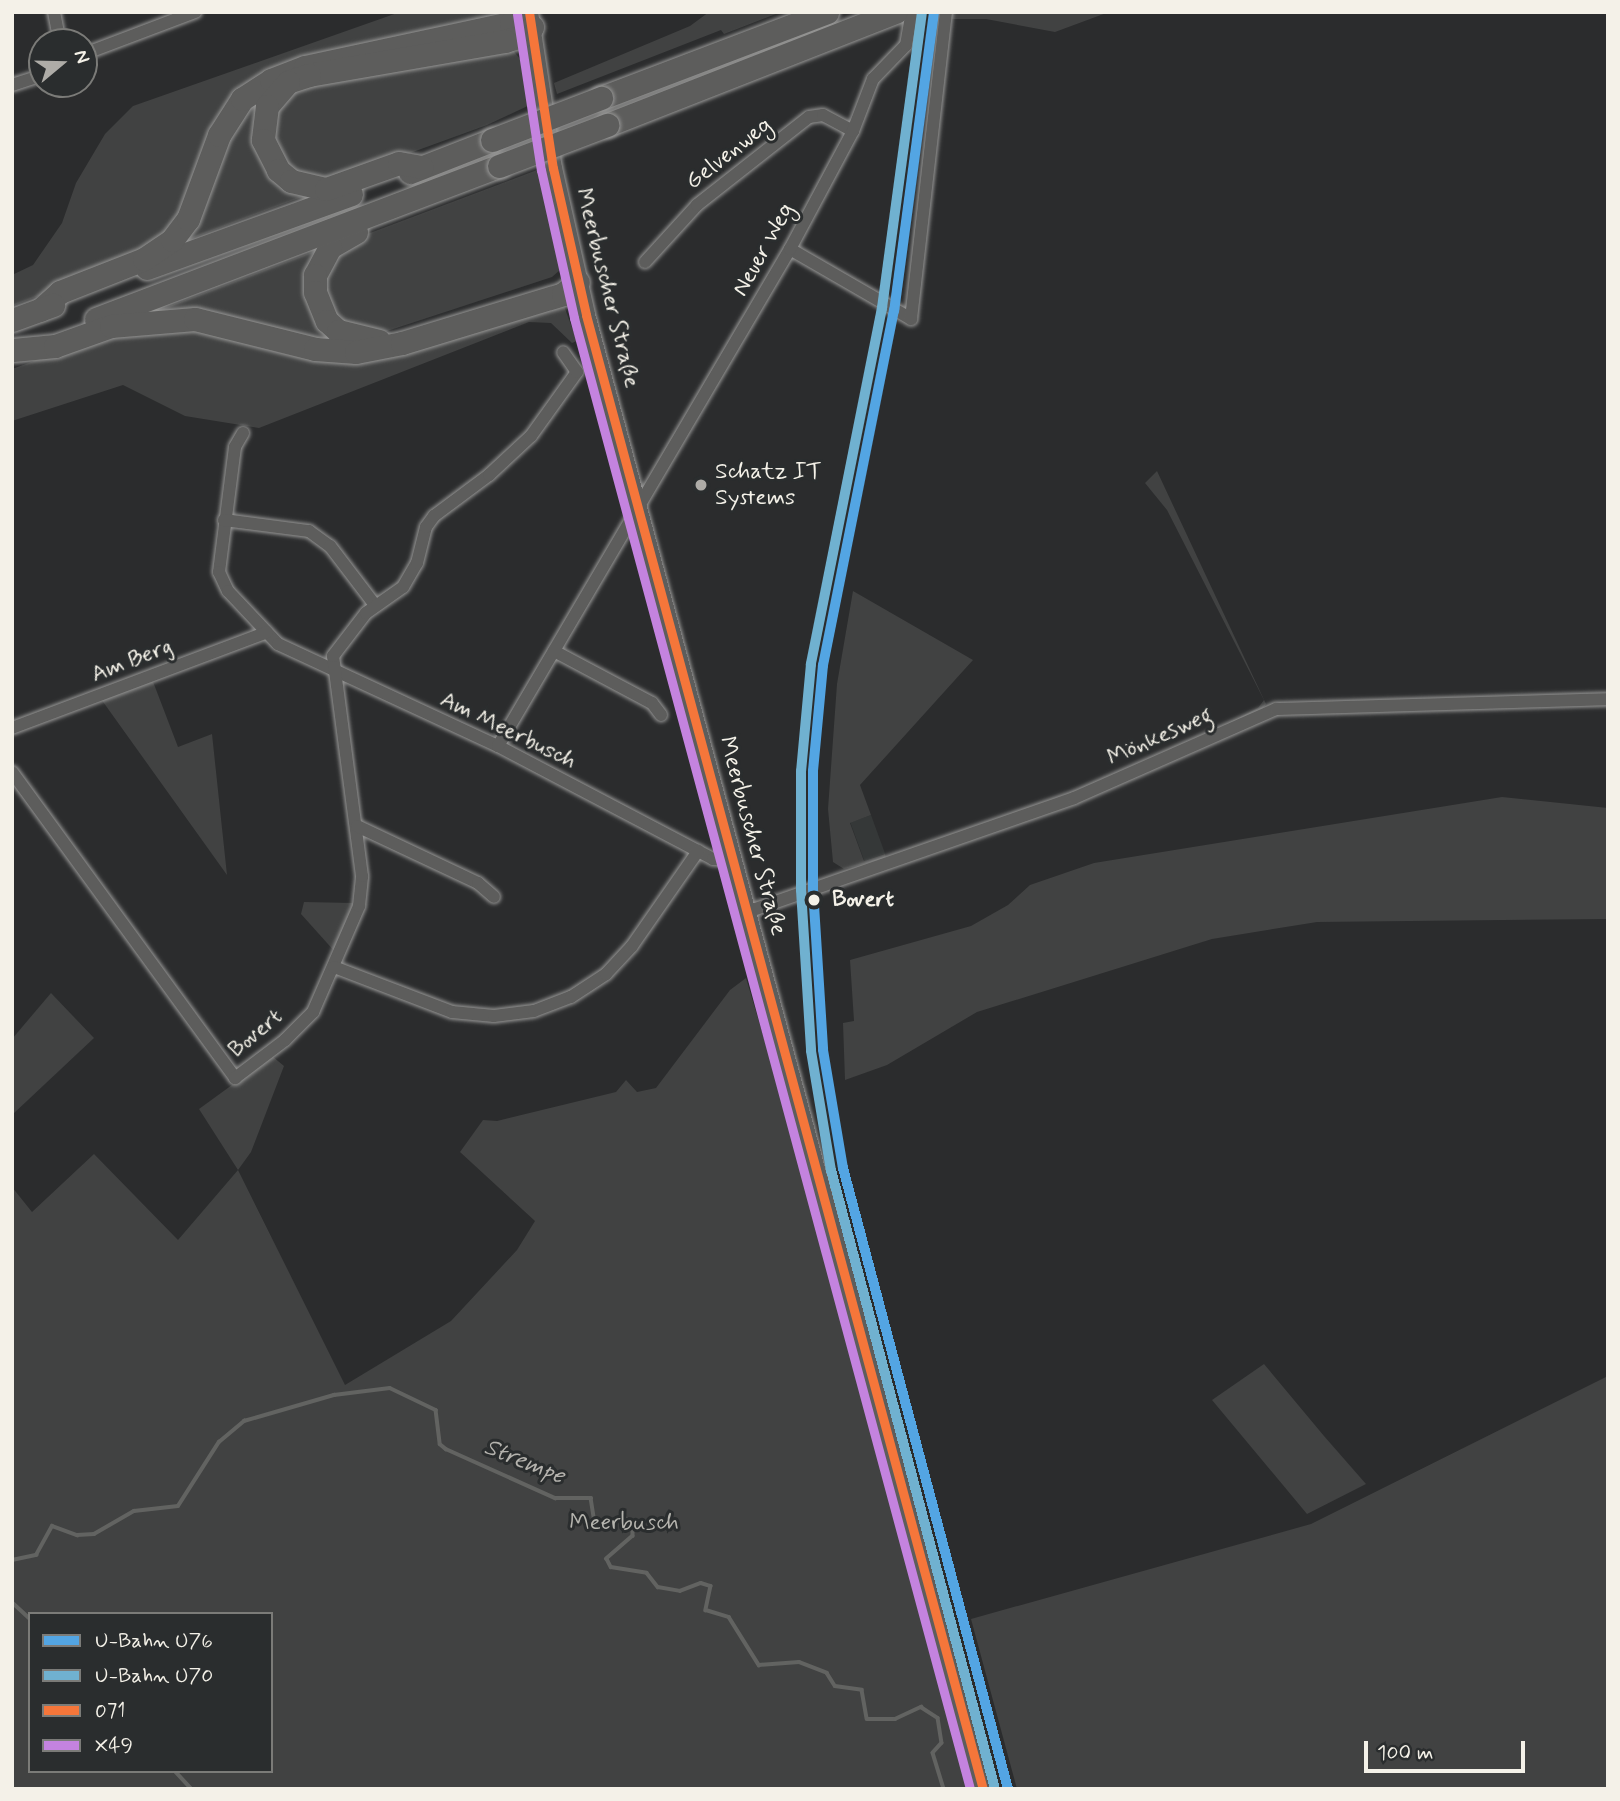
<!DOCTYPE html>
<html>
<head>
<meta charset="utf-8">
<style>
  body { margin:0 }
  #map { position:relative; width:1620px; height:1801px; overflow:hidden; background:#2b2c2d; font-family:Mynerve,sans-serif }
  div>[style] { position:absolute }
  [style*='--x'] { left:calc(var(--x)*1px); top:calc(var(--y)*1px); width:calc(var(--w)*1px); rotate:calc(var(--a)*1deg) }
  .built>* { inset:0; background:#353838; transform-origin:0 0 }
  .green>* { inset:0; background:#414242 }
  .stream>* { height:3.5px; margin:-1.75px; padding:0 1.75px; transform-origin:1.75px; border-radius:1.75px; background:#626361 }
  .roads { filter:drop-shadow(0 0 2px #979796) drop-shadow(0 0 2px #979796) }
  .street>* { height:12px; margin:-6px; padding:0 6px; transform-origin:6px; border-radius:6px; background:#5d5d5c }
  .secondary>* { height:18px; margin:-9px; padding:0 9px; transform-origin:9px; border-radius:9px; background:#5d5d5c }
  .highway>* { height:23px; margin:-11.5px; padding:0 11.5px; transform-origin:11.5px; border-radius:11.5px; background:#5d5d5c }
  .bridges { filter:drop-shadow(0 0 2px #979796) drop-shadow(0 0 2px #979796) }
  .highway-bridge>* { height:23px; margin:-11.5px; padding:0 11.5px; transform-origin:11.5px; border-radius:11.5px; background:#5d5d5c }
  .bus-1>* { height:9px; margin:-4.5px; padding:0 4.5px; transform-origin:4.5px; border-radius:4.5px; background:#f5763a }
  .bus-2>* { height:9px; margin:-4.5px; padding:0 4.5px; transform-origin:4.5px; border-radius:4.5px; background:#c483df }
  .metro-1>* { height:10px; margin:-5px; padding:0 5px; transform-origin:5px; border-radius:5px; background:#53a5e3 }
  .metro-2>* { height:10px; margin:-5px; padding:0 5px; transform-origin:5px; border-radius:5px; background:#70b1d0 }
  .dots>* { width:19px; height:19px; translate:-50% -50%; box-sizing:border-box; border:4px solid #2a2d2e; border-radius:50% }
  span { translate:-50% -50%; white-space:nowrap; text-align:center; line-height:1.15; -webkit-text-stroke:6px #2a2d2e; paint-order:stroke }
  .street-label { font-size:23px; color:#f4f1e8 }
  .poi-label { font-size:23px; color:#f4f1e8 }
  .left { translate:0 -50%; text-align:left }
  .stop-label { font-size:23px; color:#f4f1e8; font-weight:700 }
  .park-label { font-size:23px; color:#b6b5af }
  .water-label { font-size:24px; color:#b5b3ae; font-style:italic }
  .frame { position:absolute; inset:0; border:14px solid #f4f1e8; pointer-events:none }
  .legend { position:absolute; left:28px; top:1612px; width:245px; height:161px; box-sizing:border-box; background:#2a2d2e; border:2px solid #7b7b78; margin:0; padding:9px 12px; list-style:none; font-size:21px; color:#f4f1e8 }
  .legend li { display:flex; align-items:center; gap:14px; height:35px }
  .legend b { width:35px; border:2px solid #7b7b78 }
  .north { position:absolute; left:28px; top:28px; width:70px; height:70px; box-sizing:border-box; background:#2a2d2e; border:2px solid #7b7b78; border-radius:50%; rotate:71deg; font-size:19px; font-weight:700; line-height:28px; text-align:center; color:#f4f1e8 }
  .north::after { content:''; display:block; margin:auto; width:24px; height:32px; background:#aeaca7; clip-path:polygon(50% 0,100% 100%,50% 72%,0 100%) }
  .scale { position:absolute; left:1364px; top:1741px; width:161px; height:32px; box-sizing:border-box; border:4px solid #f4f1e8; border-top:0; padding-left:9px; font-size:21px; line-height:24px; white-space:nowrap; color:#f4f1e8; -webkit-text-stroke:5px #2a2d2e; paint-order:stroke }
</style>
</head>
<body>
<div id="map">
  <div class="built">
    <div style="left:871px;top:815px;width:41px;height:22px;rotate:70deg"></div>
  </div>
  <div class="green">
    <div style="clip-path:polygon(400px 12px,508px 12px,272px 69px,169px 233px,120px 265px,12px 306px,12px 275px,33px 265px,62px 223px,76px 183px,105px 134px,133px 106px)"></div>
    <div style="clip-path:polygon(709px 12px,781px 12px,724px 34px,721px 30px,557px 94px,554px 83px,690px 26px)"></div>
    <div style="clip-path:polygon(1109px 12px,1055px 32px,986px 19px,952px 19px,951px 13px)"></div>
    <div style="clip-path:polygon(511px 48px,526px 66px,532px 104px,487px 125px,344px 177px,310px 180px,284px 165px,271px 137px,275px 106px,292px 89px)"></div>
    <div style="clip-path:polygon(262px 89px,259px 142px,315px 192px,169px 247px,217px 150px)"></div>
    <div style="clip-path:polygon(545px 167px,563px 257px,560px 270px,552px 277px,381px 333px,345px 327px,323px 297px,327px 263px,354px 239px)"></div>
    <div style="clip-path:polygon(323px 248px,310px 294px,368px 346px,146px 315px)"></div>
    <div style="clip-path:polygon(564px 306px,577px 341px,572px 343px,551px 323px,529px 322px,259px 428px,185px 416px,123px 385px,12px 421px,12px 369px,112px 333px,193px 326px,308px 354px)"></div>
    <div style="clip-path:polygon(1157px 471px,1266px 704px,1261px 711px,1162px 757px,1258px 708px,1264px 700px,1167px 510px,1145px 483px)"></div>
    <div style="clip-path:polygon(853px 591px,973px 660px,860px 785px,871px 815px,850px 823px,864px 861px,885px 854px,886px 858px,844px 869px,833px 862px,828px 809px,837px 684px)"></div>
    <div style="clip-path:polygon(152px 679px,178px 747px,212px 734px,227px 875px,101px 699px)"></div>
    <div style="clip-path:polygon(1502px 797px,1608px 808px,1608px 919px,1317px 922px,1212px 939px,977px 1012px,887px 1065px,845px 1080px,843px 1023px,854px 1021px,850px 960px,971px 926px,1008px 905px,1030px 885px,1094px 863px)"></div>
    <div style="clip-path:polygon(304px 902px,353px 903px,336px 953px,301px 914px)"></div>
    <div style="clip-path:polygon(evenodd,746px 978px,799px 1156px,971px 1789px,12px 1789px,12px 1187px,32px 1212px,94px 1154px,178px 1240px,238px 1170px,199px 1109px,272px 1056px,284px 1066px,251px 1152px,238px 1170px,345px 1385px,451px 1321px,517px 1250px,535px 1221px,460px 1152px,483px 1120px,497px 1121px,616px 1092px,626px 1080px,637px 1092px,656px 1088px,730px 990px,746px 978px,30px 1614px,271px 1614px,271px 1771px,30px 1771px,30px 1614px)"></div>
    <div style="clip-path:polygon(51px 993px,94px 1038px,12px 1115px,12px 1039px)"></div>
    <div style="clip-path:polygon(1264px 1364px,1324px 1436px,1366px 1484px,1307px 1514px,1212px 1400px)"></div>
    <div style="clip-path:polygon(1608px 1376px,1608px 1789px,1017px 1789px,971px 1619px,1311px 1524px)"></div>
  </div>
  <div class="stream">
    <div style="--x:12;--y:1560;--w:25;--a:-12"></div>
    <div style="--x:36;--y:1555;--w:33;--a:-61"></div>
    <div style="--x:52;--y:1526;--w:27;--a:20"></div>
    <div style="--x:77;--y:1535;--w:17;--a:-3"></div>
    <div style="--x:94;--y:1534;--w:46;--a:-29.9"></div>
    <div style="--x:134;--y:1511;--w:44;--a:-6.5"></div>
    <div style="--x:178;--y:1506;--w:76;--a:-57.4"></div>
    <div style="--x:219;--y:1442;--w:33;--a:-40"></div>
    <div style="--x:244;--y:1421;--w:94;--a:-16.1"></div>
    <div style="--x:334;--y:1395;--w:56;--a:-7.1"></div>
    <div style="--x:390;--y:1388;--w:51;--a:25.6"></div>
    <div style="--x:436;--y:1410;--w:34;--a:83"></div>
    <div style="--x:440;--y:1444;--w:8;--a:40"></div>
    <div style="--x:446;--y:1449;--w:120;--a:24.2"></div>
    <div style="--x:555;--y:1498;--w:36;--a:0"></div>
    <div style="--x:591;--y:1498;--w:20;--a:81"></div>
    <div style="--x:594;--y:1518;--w:8;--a:30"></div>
    <div style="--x:601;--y:1522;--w:24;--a:-9"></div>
    <div style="--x:625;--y:1518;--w:9;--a:32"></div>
    <div style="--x:633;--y:1523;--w:13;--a:90"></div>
    <div style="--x:633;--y:1536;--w:35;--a:139"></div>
    <div style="--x:607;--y:1559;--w:9;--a:63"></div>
    <div style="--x:611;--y:1567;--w:36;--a:9"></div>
    <div style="--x:647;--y:1573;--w:18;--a:52"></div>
    <div style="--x:658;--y:1587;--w:22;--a:10"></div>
    <div style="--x:680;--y:1591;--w:22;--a:-21"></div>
    <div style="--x:701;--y:1583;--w:10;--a:17"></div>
    <div style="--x:711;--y:1586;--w:25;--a:102"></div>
    <div style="--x:706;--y:1610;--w:24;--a:17"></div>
    <div style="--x:729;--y:1617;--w:57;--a:58"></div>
    <div style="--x:759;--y:1665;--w:40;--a:-4.3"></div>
    <div style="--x:799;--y:1662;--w:30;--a:21"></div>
    <div style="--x:827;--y:1673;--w:15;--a:58"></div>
    <div style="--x:835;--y:1686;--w:27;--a:8"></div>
    <div style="--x:862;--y:1690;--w:29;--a:80"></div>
    <div style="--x:867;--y:1719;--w:28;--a:0"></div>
    <div style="--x:895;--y:1719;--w:29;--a:-25"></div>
    <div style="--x:921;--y:1707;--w:20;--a:33"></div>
    <div style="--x:938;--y:1718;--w:25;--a:81"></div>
    <div style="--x:942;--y:1743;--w:13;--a:132"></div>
    <div style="--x:933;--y:1753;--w:38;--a:73"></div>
    <div style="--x:12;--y:1602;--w:25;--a:43"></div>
    <div style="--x:175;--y:1771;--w:25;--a:47"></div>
  </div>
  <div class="roads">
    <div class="street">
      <div style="--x:54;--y:12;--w:31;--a:79"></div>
      <div style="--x:84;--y:54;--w:119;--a:-20.7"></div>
      <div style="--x:12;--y:85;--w:32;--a:-18"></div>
      <div style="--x:790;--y:249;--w:140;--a:30"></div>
      <div style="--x:911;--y:319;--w:309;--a:-83.5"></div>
      <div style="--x:645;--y:262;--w:77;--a:-47.6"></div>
      <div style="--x:697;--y:205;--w:142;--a:-38.2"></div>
      <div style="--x:809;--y:117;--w:14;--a:-8"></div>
      <div style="--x:823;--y:115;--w:34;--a:28"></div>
      <div style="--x:243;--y:433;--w:16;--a:120"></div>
      <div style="--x:235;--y:447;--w:126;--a:97.3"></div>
      <div style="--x:219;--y:572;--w:21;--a:65"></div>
      <div style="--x:228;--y:591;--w:73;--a:46.7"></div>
      <div style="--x:278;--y:644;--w:242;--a:24.9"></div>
      <div style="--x:498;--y:746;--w:243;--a:27.7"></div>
      <div style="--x:713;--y:859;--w:20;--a:3"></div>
      <div style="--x:224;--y:520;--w:86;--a:7.4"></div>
      <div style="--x:309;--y:531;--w:26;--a:36"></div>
      <div style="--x:330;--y:546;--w:74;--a:52.7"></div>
      <div style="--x:554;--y:651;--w:111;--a:28"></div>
      <div style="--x:652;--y:703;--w:15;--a:53"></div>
      <div style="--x:12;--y:728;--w:272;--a:-20.6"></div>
      <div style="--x:498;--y:746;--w:576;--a:-59.56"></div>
      <div style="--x:790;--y:249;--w:134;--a:-61.9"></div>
      <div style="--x:853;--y:131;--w:56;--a:-69"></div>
      <div style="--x:873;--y:79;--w:47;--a:-45.9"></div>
      <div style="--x:906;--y:45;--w:34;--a:-80"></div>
      <div style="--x:12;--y:772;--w:379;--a:53.9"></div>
      <div style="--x:235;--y:1078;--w:63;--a:-37.2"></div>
      <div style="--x:285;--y:1040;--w:40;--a:-45"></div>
      <div style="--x:313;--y:1012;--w:116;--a:-66.5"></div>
      <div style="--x:359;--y:906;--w:30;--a:-84"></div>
      <div style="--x:362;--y:876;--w:222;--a:-97.5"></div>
      <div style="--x:333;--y:656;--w:54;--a:-52.5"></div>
      <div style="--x:366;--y:613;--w:45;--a:-35.1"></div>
      <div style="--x:403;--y:587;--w:28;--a:-60"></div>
      <div style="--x:417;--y:563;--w:37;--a:-76"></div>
      <div style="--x:426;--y:527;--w:14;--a:-54"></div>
      <div style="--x:434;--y:516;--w:69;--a:-36.7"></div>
      <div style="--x:489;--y:475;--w:57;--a:-42.9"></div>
      <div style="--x:531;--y:436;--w:79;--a:-54.3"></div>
      <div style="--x:577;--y:372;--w:24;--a:-125"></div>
      <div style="--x:357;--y:826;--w:134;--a:25.2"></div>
      <div style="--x:478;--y:883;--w:21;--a:41"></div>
      <div style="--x:747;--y:912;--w:346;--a:-19.2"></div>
      <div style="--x:1074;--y:798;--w:221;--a:-23.8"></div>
      <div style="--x:1276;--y:709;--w:332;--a:-1.7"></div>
      <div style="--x:334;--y:967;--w:126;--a:20.9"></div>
      <div style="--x:452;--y:1012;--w:42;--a:5.4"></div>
      <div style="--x:494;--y:1016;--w:40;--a:-7.1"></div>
      <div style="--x:534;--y:1011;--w:40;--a:-21"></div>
      <div style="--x:571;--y:997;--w:42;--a:-33.3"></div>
      <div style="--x:606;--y:974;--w:38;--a:-47"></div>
      <div style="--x:632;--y:946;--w:116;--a:-55.2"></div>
    </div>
    <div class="secondary">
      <div style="--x:529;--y:12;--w:158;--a:81.3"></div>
      <div style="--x:553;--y:168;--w:151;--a:77.3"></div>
      <div style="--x:586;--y:315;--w:1527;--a:74.93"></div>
    </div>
    <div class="highway">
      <div style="--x:601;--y:98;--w:242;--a:-20.8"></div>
      <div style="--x:607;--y:125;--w:310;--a:-21.4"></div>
      <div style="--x:410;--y:172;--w:88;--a:-21.3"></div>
      <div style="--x:356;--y:232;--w:30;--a:150"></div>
      <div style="--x:330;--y:247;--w:32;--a:118"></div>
      <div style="--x:315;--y:275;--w:17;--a:90"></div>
      <div style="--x:315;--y:292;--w:31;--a:68"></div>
      <div style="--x:327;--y:321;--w:15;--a:42"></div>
      <div style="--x:338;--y:331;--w:42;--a:13.7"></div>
      <div style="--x:147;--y:268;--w:217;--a:-19.9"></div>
      <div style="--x:40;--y:310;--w:27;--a:-42"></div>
      <div style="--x:60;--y:292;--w:90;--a:-21.4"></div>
      <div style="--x:144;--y:259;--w:34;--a:-34"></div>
      <div style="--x:172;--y:240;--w:26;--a:-53"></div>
      <div style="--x:188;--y:219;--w:90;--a:-69.7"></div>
      <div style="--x:219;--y:135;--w:43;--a:-57.4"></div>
      <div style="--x:242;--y:99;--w:35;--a:-33"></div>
      <div style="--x:271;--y:80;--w:36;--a:-21"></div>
      <div style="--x:305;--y:67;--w:211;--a:-12.1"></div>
      <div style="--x:511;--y:23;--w:21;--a:11"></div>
      <div style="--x:532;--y:27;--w:13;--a:138"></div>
      <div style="--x:522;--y:36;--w:18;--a:164"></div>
      <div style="--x:505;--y:41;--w:199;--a:170.2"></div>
      <div style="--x:309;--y:75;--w:22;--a:162"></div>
      <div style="--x:288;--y:82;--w:32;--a:131"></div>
      <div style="--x:267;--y:106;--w:34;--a:97"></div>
      <div style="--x:263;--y:140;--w:34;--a:63"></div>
      <div style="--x:278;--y:170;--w:17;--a:40"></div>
      <div style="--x:291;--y:181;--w:36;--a:13"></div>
      <div style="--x:326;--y:189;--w:77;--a:-19.6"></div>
      <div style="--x:399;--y:163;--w:23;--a:10"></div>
      <div style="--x:96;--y:319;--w:431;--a:-20.8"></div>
      <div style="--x:12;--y:320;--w:44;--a:-20.1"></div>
      <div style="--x:13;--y:350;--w:42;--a:-5.4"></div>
      <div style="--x:55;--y:346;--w:59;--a:-19.7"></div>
      <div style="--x:111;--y:326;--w:84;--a:-4.8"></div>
      <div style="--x:195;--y:319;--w:124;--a:14"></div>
      <div style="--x:315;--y:349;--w:41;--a:4.2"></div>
      <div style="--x:356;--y:352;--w:47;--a:-11.1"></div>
      <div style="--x:402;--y:343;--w:168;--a:-16.9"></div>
      <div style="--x:563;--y:294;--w:19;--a:-39"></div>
    </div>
  </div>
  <div class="bridges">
    <div class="highway-bridge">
      <div style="--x:492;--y:140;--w:117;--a:-21.1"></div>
      <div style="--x:499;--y:166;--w:116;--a:-20.8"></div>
    </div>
  </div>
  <div class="bus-1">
    <div style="--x:529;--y:12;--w:158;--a:81.3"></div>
    <div style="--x:553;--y:168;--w:151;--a:77.3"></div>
    <div style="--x:586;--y:315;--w:1527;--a:74.93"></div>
  </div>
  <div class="bus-2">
    <div style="--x:517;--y:14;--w:158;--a:81.3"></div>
    <div style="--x:541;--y:170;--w:152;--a:77.4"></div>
    <div style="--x:574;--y:318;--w:1523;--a:74.93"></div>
  </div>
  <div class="metro-1">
    <div style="--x:934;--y:12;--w:301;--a:97.6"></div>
    <div style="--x:894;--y:310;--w:362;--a:101.3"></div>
    <div style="--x:823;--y:665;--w:106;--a:95.4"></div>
    <div style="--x:813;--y:771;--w:118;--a:90"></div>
    <div style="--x:813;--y:889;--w:161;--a:86.4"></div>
    <div style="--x:823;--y:1050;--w:120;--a:80.4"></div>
    <div style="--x:843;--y:1168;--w:643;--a:75.12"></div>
  </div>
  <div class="metro-2">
    <div style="--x:922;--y:12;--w:299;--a:97.7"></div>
    <div style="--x:882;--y:308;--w:363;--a:101.3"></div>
    <div style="--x:811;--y:664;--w:107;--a:95.3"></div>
    <div style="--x:801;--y:771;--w:119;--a:90"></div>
    <div style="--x:801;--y:890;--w:161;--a:86.4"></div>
    <div style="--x:811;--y:1051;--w:121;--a:80.5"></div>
    <div style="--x:831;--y:1170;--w:640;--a:75.16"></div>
  </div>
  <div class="dots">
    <div style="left:701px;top:485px;background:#aeaca7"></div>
    <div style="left:814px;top:900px;background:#f4f1e8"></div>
  </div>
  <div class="street-label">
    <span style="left:729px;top:154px;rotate:-38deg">Gelvenweg</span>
    <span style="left:764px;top:250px;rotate:-61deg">Neuer Weg</span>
    <span style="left:607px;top:288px;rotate:76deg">Meerbuscher Straße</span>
    <span style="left:132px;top:661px;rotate:-21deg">Am Berg</span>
    <span style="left:508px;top:731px;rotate:26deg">Am Meerbusch</span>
    <span style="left:1160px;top:737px;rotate:-24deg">Mönkesweg</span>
    <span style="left:752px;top:836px;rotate:75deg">Meerbuscher Straße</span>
    <span style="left:256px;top:1034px;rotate:-40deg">Bovert</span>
  </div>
  <div class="poi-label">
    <span class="left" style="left:715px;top:485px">Schatz IT<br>Systems</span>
  </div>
  <div class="stop-label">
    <span class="left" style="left:832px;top:900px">Bovert</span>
  </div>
  <div class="park-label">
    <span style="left:624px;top:1523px">Meerbusch</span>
  </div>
  <div class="water-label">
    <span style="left:524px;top:1462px;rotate:22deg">Strempe</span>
  </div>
  <div class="frame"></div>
  <ul class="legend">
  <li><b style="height:9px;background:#53a5e3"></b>U-Bahn U76</li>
  <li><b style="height:9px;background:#70b1d0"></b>U-Bahn U70</li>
  <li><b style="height:9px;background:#f5763a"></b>071</li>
  <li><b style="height:9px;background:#c483df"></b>X49</li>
  </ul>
  <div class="north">N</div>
  <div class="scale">100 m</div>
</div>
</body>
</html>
